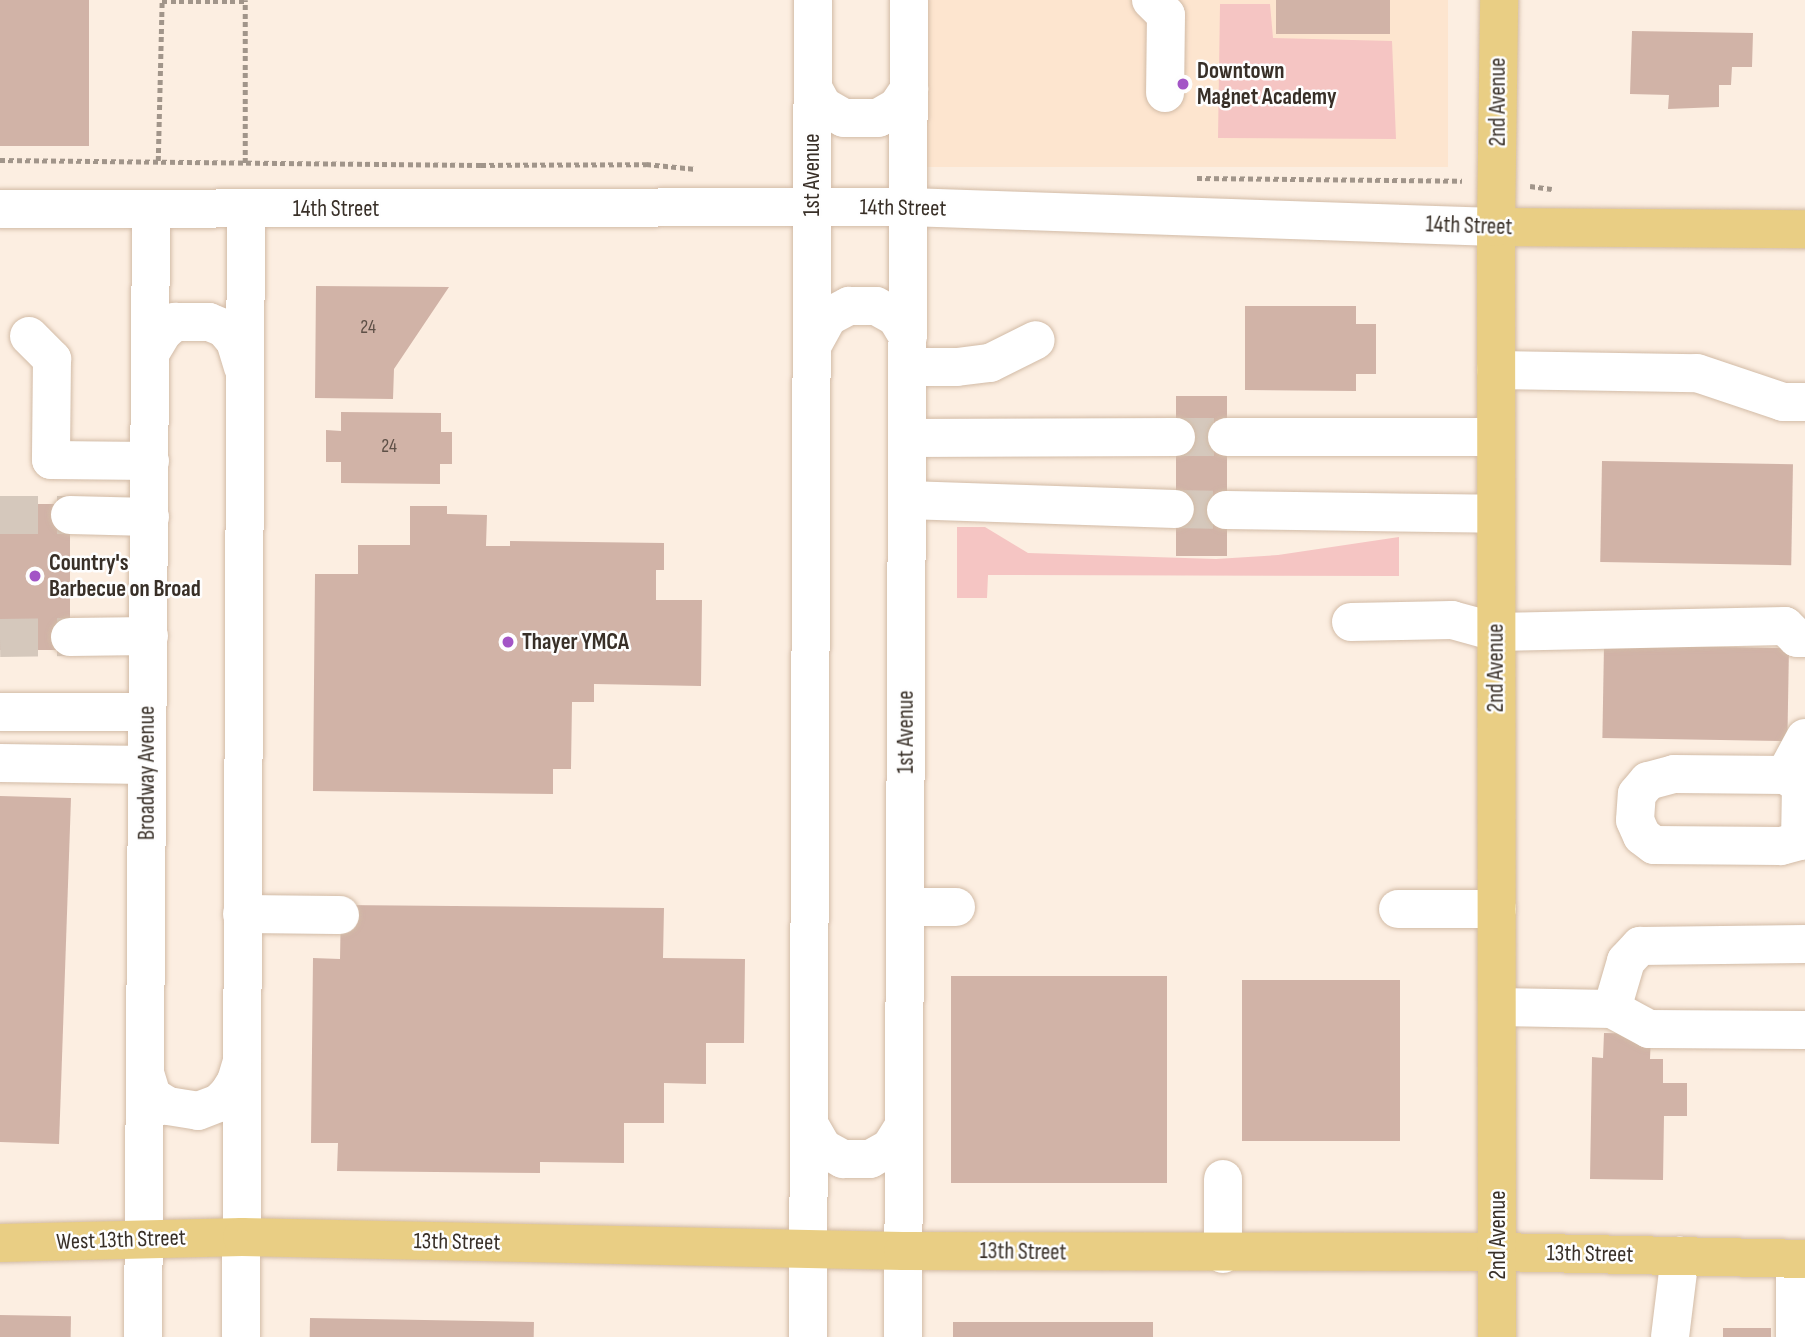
<!DOCTYPE html>
<html>
<head>
<meta charset="utf-8">
<style>
  body { margin:0 }
  #map { position:relative; width:1805px; height:1337px; overflow:hidden; background:#fceee1; font-family:"Sofia Sans Condensed",sans-serif }
  div>[style] { position:absolute }
  [style*='--x'] { left:calc(var(--x)*1px); top:calc(var(--y)*1px); width:calc(var(--w)*1px); rotate:calc(var(--a)*1deg) }
  .built>* { inset:0; background:#fde5cf; transform-origin:0 0 }
  .green>* { inset:0; background:#f5c5c3 }
  .building>* { inset:0; background:#d1b3a7; transform-origin:0 0 }
  .minor-tunnel>* { height:38px; margin-top:-19px; transform-origin:0; background:repeating-linear-gradient(90deg,#d5c8bc 0 38px,transparent 0 57px) }
  .path>* { height:4.5px; margin-top:-2.25px; transform-origin:0; background:repeating-linear-gradient(90deg,#a1958a 0 5px,transparent 0 8.5px) }
  .roads { filter:drop-shadow(0 0 2px #d2bba6) drop-shadow(0 0 2px #d2bba6) }
  .minor>* { height:38px; margin:-19px; padding:0 19px; transform-origin:19px; border-radius:19px; background:#fff }
  .major>* { height:38px; margin:-19px; padding:0 19px; transform-origin:19px; border-radius:19px; background:#e9ce84 }
  .dots>* { width:19px; height:19px; translate:-50% -50%; box-sizing:border-box; border:4px solid #fefefe; border-radius:50% }
  span { translate:-50% -50%; white-space:nowrap; text-align:center; line-height:1.15; -webkit-text-stroke:5px #fefefe; paint-order:stroke }
  .number-label { font-size:19px; color:#5e5047 }
  .number-label span { -webkit-text-stroke-width:0 }
  .poi-label { font-size:23px; color:#382f27; font-weight:700 }
  .left { translate:0 -50%; text-align:left }
  .street-label { font-size:23px; color:#382f27 }
</style>
</head>
<body>
<div id="map">
  <div class="built">
    <div style="left:919px;top:0;width:529px;height:167px"></div>
  </div>
  <div class="green">
    <div style="clip-path:polygon(1220px 4px,1270px 4px,1273px 38px,1392px 41px,1396px 139px,1218px 138px)"></div>
    <div style="clip-path:polygon(957px 527px,985px 527px,1028px 553px,1216px 559px,1278px 555px,1399px 537px,1399px 576px,988px 575px,987px 598px,957px 598px)"></div>
  </div>
  <div class="building">
    <div style="left:0;top:0;width:89px;height:146px"></div>
    <div style="left:1276px;top:0;width:114px;height:34px"></div>
    <div style="clip-path:polygon(1632px 31px,1753px 33px,1752px 67px,1732px 67px,1731px 85px,1719px 85px,1719px 107px,1668px 109px,1669px 95px,1630px 94px)"></div>
    <div style="clip-path:polygon(316px 286px,449px 287px,394px 369px,393px 399px,315px 398px)"></div>
    <div style="clip-path:polygon(1245px 306px,1356px 306px,1356px 324px,1376px 324px,1376px 374px,1356px 374px,1356px 391px,1245px 390px)"></div>
    <div style="left:1176px;top:396px;width:51px;height:160px"></div>
    <div style="clip-path:polygon(341px 412px,441px 413px,441px 432px,452px 432px,452px 464px,440px 464px,440px 484px,341px 483px,341px 462px,326px 462px,326px 430px,341px 431px)"></div>
    <div style="left:1602px;top:461px;width:191px;height:101px;rotate:1deg"></div>
    <div style="left:0;top:504px;width:70px;height:146px"></div>
    <div style="clip-path:polygon(410px 506px,447px 506px,447px 514px,487px 515px,486px 546px,510px 546px,510px 541px,664px 543px,664px 570px,656px 570px,656px 600px,702px 600px,701px 686px,594px 684px,594px 702px,572px 702px,571px 769px,553px 769px,553px 794px,313px 791px,315px 574px,358px 574px,358px 545px,410px 545px)"></div>
    <div style="left:1604px;top:645px;width:185px;height:93px;rotate:1deg"></div>
    <div style="clip-path:polygon(0 796px,71px 798px,59px 1144px,0 1142px)"></div>
    <div style="clip-path:polygon(341px 905px,664px 908px,663px 958px,745px 959px,744px 1043px,706px 1043px,706px 1084px,664px 1083px,664px 1123px,624px 1123px,624px 1163px,540px 1162px,540px 1173px,337px 1171px,338px 1143px,311px 1143px,313px 958px,340px 959px)"></div>
    <div style="left:951px;top:976px;width:216px;height:207px"></div>
    <div style="left:1242px;top:980px;width:158px;height:161px"></div>
    <div style="clip-path:polygon(1604px 1033px,1651px 1034px,1650px 1059px,1663px 1059px,1663px 1083px,1687px 1083px,1687px 1116px,1664px 1116px,1663px 1180px,1590px 1179px,1592px 1057px,1603px 1058px)"></div>
    <div style="left:0;top:1315px;width:71px;height:22px;rotate:1deg"></div>
    <div style="left:310px;top:1318px;width:224px;height:19px;rotate:1deg"></div>
    <div style="left:953px;top:1322px;width:200px;height:15px"></div>
    <div style="left:1723px;top:1328px;width:48px;height:9px"></div>
  </div>
  <div class="minor-tunnel">
    <div style="--x:1176;--y:437;--w:51;--a:0"></div>
    <div style="--x:1175;--y:509;--w:51;--a:1.1"></div>
    <div style="--x:0;--y:515;--w:70;--a:0"></div>
    <div style="--x:0;--y:638;--w:70;--a:-0.8"></div>
  </div>
  <div class="path">
    <div style="--x:162;--y:2;--w:83;--a:0"></div>
    <div style="--x:0;--y:160;--w:481;--a:0.6"></div>
    <div style="--x:481;--y:165;--w:165;--a:-0.3"></div>
    <div style="--x:646;--y:164;--w:50;--a:5.7"></div>
    <div style="--x:158;--y:161;--w:161;--a:-88.6"></div>
    <div style="--x:245;--y:163;--w:163;--a:-90"></div>
    <div style="--x:1197;--y:178;--w:265;--a:0.6"></div>
    <div style="--x:1530;--y:186;--w:22;--a:8"></div>
  </div>
  <div class="roads">
    <div class="minor">
      <div style="--x:1151;--y:0;--w:21;--a:45"></div>
      <div style="--x:1166;--y:15;--w:78;--a:90.7"></div>
      <div style="--x:813;--y:88;--w:21;--a:61"></div>
      <div style="--x:823;--y:106;--w:24;--a:30"></div>
      <div style="--x:844;--y:118;--w:34;--a:0"></div>
      <div style="--x:878;--y:118;--w:22;--a:-30"></div>
      <div style="--x:897;--y:107;--w:22;--a:-56"></div>
      <div style="--x:0;--y:209;--w:908;--a:-0.13"></div>
      <div style="--x:908;--y:207;--w:588;--a:1.95"></div>
      <div style="--x:29;--y:336;--w:33;--a:45"></div>
      <div style="--x:52;--y:359;--w:101;--a:90.6"></div>
      <div style="--x:51;--y:460;--w:99;--a:0.6"></div>
      <div style="--x:812;--y:346;--w:33;--a:-61"></div>
      <div style="--x:828;--y:317;--w:24;--a:-28"></div>
      <div style="--x:849;--y:306;--w:27;--a:0"></div>
      <div style="--x:876;--y:306;--w:23;--a:29"></div>
      <div style="--x:896;--y:317;--w:23;--a:59"></div>
      <div style="--x:151;--y:352;--w:23;--a:-59"></div>
      <div style="--x:163;--y:332;--w:16;--a:-40"></div>
      <div style="--x:175;--y:322;--w:34;--a:0"></div>
      <div style="--x:209;--y:322;--w:16;--a:22"></div>
      <div style="--x:224;--y:328;--w:17;--a:50"></div>
      <div style="--x:235;--y:341;--w:27;--a:73"></div>
      <div style="--x:908;--y:367;--w:49;--a:0"></div>
      <div style="--x:957;--y:367;--w:33;--a:-7"></div>
      <div style="--x:990;--y:363;--w:51;--a:-26.6"></div>
      <div style="--x:1496;--y:370;--w:201;--a:0.9"></div>
      <div style="--x:1697;--y:373;--w:91;--a:18.6"></div>
      <div style="--x:1783;--y:402;--w:22;--a:0"></div>
      <div style="--x:1227;--y:437;--w:269;--a:0"></div>
      <div style="--x:907;--y:438;--w:269;--a:-0.2"></div>
      <div style="--x:907;--y:500;--w:268;--a:1.9"></div>
      <div style="--x:1226;--y:510;--w:270;--a:0.8"></div>
      <div style="--x:70;--y:515;--w:80;--a:1.4"></div>
      <div style="--x:1351;--y:622;--w:101;--a:-1.1"></div>
      <div style="--x:1452;--y:620;--w:46;--a:15.3"></div>
      <div style="--x:1496;--y:632;--w:289;--a:-1.2"></div>
      <div style="--x:1785;--y:626;--w:17;--a:45"></div>
      <div style="--x:1797;--y:638;--w:8;--a:0"></div>
      <div style="--x:70;--y:637;--w:79;--a:-0.7"></div>
      <div style="--x:0;--y:712;--w:147;--a:0"></div>
      <div style="--x:0;--y:763;--w:147;--a:0.8"></div>
      <div style="--x:1674;--y:774;--w:111;--a:0.5"></div>
      <div style="--x:1785;--y:775;--w:19;--a:32"></div>
      <div style="--x:1801;--y:785;--w:56;--a:91"></div>
      <div style="--x:1800;--y:841;--w:20;--a:165"></div>
      <div style="--x:1781;--y:846;--w:127;--a:-179.5"></div>
      <div style="--x:1654;--y:845;--w:15;--a:-143"></div>
      <div style="--x:1642;--y:836;--w:17;--a:-114"></div>
      <div style="--x:1635;--y:820;--w:26;--a:-86"></div>
      <div style="--x:1637;--y:794;--w:17;--a:-50"></div>
      <div style="--x:1648;--y:781;--w:27;--a:-15"></div>
      <div style="--x:1785;--y:775;--w:42;--a:-61.6"></div>
      <div style="--x:905;--y:907;--w:51;--a:0"></div>
      <div style="--x:1398;--y:909;--w:99;--a:0"></div>
      <div style="--x:242;--y:914;--w:98;--a:0.6"></div>
      <div style="--x:1497;--y:1007;--w:115;--a:1"></div>
      <div style="--x:1612;--y:1009;--w:50;--a:-73.7"></div>
      <div style="--x:1626;--y:961;--w:21;--a:-47"></div>
      <div style="--x:1640;--y:946;--w:165;--a:-0.7"></div>
      <div style="--x:1612;--y:1009;--w:42;--a:28.4"></div>
      <div style="--x:1649;--y:1029;--w:156;--a:0.4"></div>
      <div style="--x:145;--y:1073;--w:24;--a:73"></div>
      <div style="--x:152;--y:1096;--w:19;--a:32"></div>
      <div style="--x:168;--y:1106;--w:30;--a:9"></div>
      <div style="--x:198;--y:1111;--w:22;--a:-21"></div>
      <div style="--x:219;--y:1103;--w:13;--a:-45"></div>
      <div style="--x:228;--y:1094;--w:15;--a:-58"></div>
      <div style="--x:236;--y:1081;--w:21;--a:-73"></div>
      <div style="--x:809;--y:1124;--w:28;--a:60"></div>
      <div style="--x:823;--y:1148;--w:23;--a:29"></div>
      <div style="--x:843;--y:1159;--w:27;--a:0"></div>
      <div style="--x:870;--y:1159;--w:23;--a:-29"></div>
      <div style="--x:890;--y:1148;--w:26;--a:-58"></div>
      <div style="--x:1223;--y:1179;--w:75;--a:90"></div>
      <div style="--x:143;--y:1337;--w:1128;--a:-89.59"></div>
      <div style="--x:241;--y:1337;--w:1128;--a:-89.75"></div>
      <div style="--x:808;--y:1337;--w:1337;--a:-89.79"></div>
      <div style="--x:903;--y:1337;--w:1337;--a:-89.74"></div>
      <div style="--x:1670;--y:1337;--w:82;--a:-83"></div>
      <div style="--x:1795;--y:1337;--w:78;--a:-90"></div>
    </div>
    <div class="major">
      <div style="--x:1496;--y:227;--w:309;--a:0.4"></div>
      <div style="--x:0;--y:1243;--w:242;--a:-1.4"></div>
      <div style="--x:242;--y:1237;--w:661;--a:1.21"></div>
      <div style="--x:903;--y:1251;--w:595;--a:0.1"></div>
      <div style="--x:1498;--y:1252;--w:307;--a:1.3"></div>
      <div style="--x:1497;--y:1337;--w:1110;--a:-90.05"></div>
      <div style="--x:1496;--y:227;--w:227;--a:-89.2"></div>
    </div>
  </div>
  <div class="dots">
    <div style="left:1183px;top:84px;background:#a355c6"></div>
    <div style="left:35px;top:576px;background:#a355c6"></div>
    <div style="left:508px;top:642px;background:#a355c6"></div>
  </div>
  <div class="number-label">
    <span style="left:368px;top:328px">24</span>
    <span style="left:389px;top:447px">24</span>
  </div>
  <div class="poi-label">
    <span class="left" style="left:1197px;top:84px">Downtown<br>Magnet Academy</span>
    <span class="left" style="left:49px;top:576px">Country's<br>Barbecue on Broad</span>
    <span class="left" style="left:522px;top:642px">Thayer YMCA</span>
  </div>
  <div class="street-label">
    <span style="left:1498px;top:102px;rotate:-90deg">2nd Avenue</span>
    <span style="left:812px;top:175px;rotate:-90deg">1st Avenue</span>
    <span style="left:903px;top:208px;rotate:1deg">14th Street</span>
    <span style="left:336px;top:209px">14th Street</span>
    <span style="left:1469px;top:226px;rotate:2deg">14th Street</span>
    <span style="left:1496px;top:668px;rotate:-90deg">2nd Avenue</span>
    <span style="left:906px;top:732px;rotate:-90deg">1st Avenue</span>
    <span style="left:147px;top:773px;rotate:-90deg">Broadway Avenue</span>
    <span style="left:1498px;top:1235px;rotate:-90deg">2nd Avenue</span>
    <span style="left:121px;top:1240px;rotate:-2deg">West 13th Street</span>
    <span style="left:457px;top:1242px;rotate:1deg">13th Street</span>
    <span style="left:1023px;top:1252px;rotate:1deg">13th Street</span>
    <span style="left:1590px;top:1254px;rotate:1deg">13th Street</span>
  </div>
</div>
</body>
</html>
